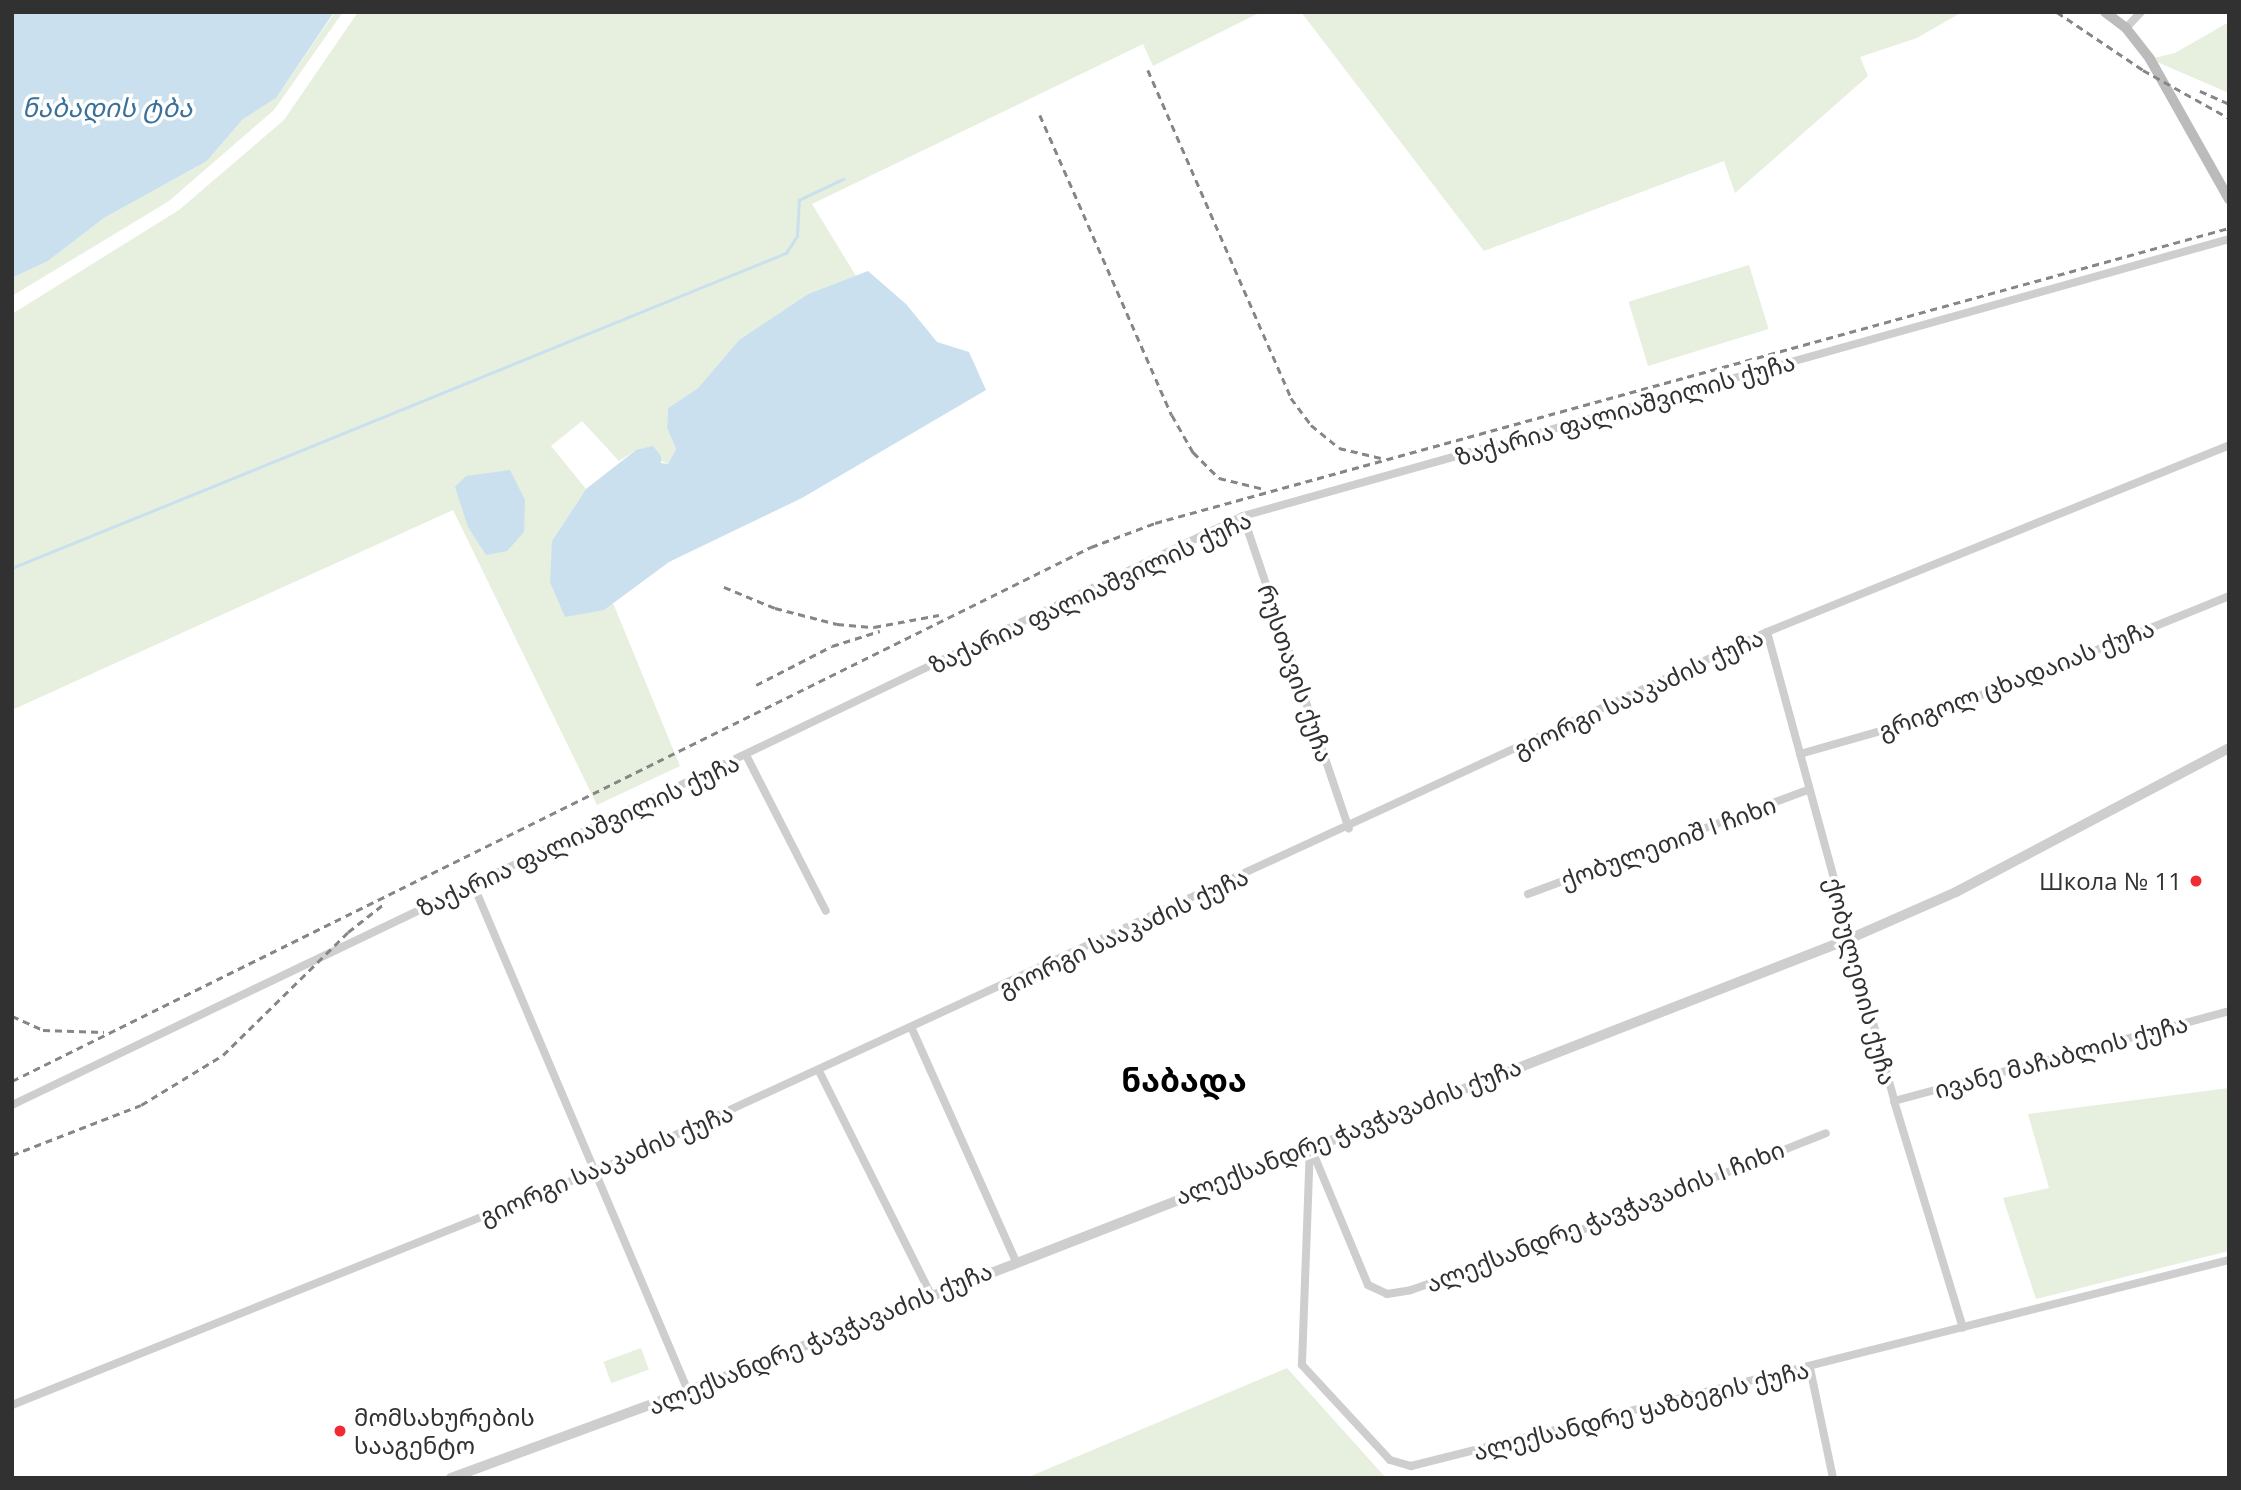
<!DOCTYPE html>
<html>
<head>
<meta charset="utf-8">
<style>
  body { margin:0 }
  #map { position:relative; width:2241px; height:1490px; overflow:hidden; background:#fff; font-family:"Open Sans","Noto Sans Georgian",sans-serif }
  div>[style] { position:absolute }
  [style*='--x'] { left:calc(var(--x)*1px); top:calc(var(--y)*1px); width:calc(var(--w)*1px); rotate:calc(var(--a)*1deg) }
  .green>* { inset:0; background:#e7efdf; transform-origin:0 0 }
  .water>* { inset:0; background:#cae0ef }
  .stream>* { height:2.5px; margin:-1.25px; padding:0 1.25px; transform-origin:1.25px; border-radius:1.25px; background:#cae0ef }
  .minor>* { height:8px; margin:-4px; padding:0 4px; transform-origin:4px; border-radius:4px; background:#cecece }
  .tertiary>* { height:10px; margin:-5px; padding:0 5px; transform-origin:5px; border-radius:5px; background:#cecece }
  .secondary>* { height:10px; margin:-5px; padding:0 5px; transform-origin:5px; border-radius:5px; background:#bbb }
  .rail>* { height:2.5px; margin-top:-1.25px; transform-origin:0; background:repeating-linear-gradient(90deg,#868686 0 7px,transparent 0 12px) }
  .dots>* { width:19px; height:19px; translate:-50% -50%; box-sizing:border-box; border:4px solid #fff; border-radius:50% }
  span { translate:-50% -50%; white-space:nowrap; text-align:center; line-height:1.15; -webkit-text-stroke:7px #fff; paint-order:stroke }
  .street-label { font-size:24px; color:#313131 }
  .poi-label { font-size:24px; color:#313131 }
  .right { translate:-100% -50%; text-align:right }
  .left { translate:0 -50%; text-align:left }
  .water-label { font-size:26px; color:#39719a; font-style:italic }
  .district-label { font-size:32px; color:#000; font-weight:700 }
  .frame { position:absolute; inset:0; border:14px solid #313131; pointer-events:none }
</style>
</head>
<body>
<div id="map">
  <div class="green">
    <div style="clip-path:polygon(335px 12px,343px 12px,274px 110px,169px 201px,12px 296px,12px 278px,48px 261px,104px 218px,207px 161px,242px 120px,276px 98px)"></div>
    <div style="clip-path:polygon(358px 12px,1261px 12px,1153px 66px,1143px 44px,812px 204px,856px 276px,808px 294px,739px 340px,698px 388px,668px 408px,667px 428px,676px 449px,668px 464px,636px 450px,619px 461px,582px 421px,551px 446px,586px 489px,552px 541px,604px 610px,613px 603px,680px 766px,597px 805px,453px 510px,12px 710px,12px 314px,179px 210px,284px 120px)"></div>
    <div style="clip-path:polygon(1301px 12px,1962px 12px,1917px 38px,1860px 57px,1868px 76px,1735px 193px,1724px 161px,1484px 251px)"></div>
    <div style="clip-path:polygon(2229px 22px,2229px 93px,2150px 59px,2175px 53px)"></div>
    <div style="left:1749px;top:265px;width:67px;height:126px;rotate:73deg"></div>
    <div style="clip-path:polygon(2229px 1088px,2229px 1251px,2036px 1299px,2003px 1198px,2049px 1188px,2028px 1114px)"></div>
    <div style="left:641px;top:1348px;width:23px;height:40px;rotate:70deg"></div>
    <div style="clip-path:polygon(1287px 1368px,1386px 1478px,1027px 1478px,1031px 1476px)"></div>
  </div>
  <div class="water">
    <div style="clip-path:polygon(12px 12px,334px 12px,276px 98px,242px 120px,207px 161px,104px 218px,48px 261px,12px 278px)"></div>
    <div style="clip-path:polygon(868px 271px,906px 304px,937px 342px,969px 352px,986px 390px,802px 498px,669px 562px,604px 610px,565px 617px,550px 582px,552px 541px,586px 489px,636px 450px,653px 446px,661px 456px,661px 463px,668px 464px,676px 449px,667px 428px,668px 408px,698px 388px,739px 340px,808px 294px)"></div>
    <div style="clip-path:polygon(510px 470px,525px 500px,524px 532px,507px 551px,486px 555px,468px 527px,455px 487px,466px 476px)"></div>
  </div>
  <div class="stream">
    <div style="--x:12;--y:568;--w:836;--a:-22.15"></div>
    <div style="--x:786;--y:253;--w:20;--a:-57"></div>
    <div style="--x:797;--y:236;--w:36;--a:-87"></div>
    <div style="--x:799;--y:200;--w:49;--a:-25.5"></div>
  </div>
  <div class="minor">
    <div style="--x:2126;--y:28;--w:22;--a:-47"></div>
    <div style="--x:1243;--y:516;--w:330;--a:71.3"></div>
    <div style="--x:1767;--y:632;--w:486;--a:74.8"></div>
    <div style="--x:1894;--y:1101;--w:237;--a:73.1"></div>
    <div style="--x:1800;--y:754;--w:87;--a:-15.9"></div>
    <div style="--x:1884;--y:730;--w:145;--a:-19.8"></div>
    <div style="--x:2020;--y:681;--w:226;--a:-22.1"></div>
    <div style="--x:746;--y:755;--w:175;--a:62.9"></div>
    <div style="--x:473;--y:884;--w:551;--a:67.02"></div>
    <div style="--x:1528;--y:894;--w:299;--a:-20.4"></div>
    <div style="--x:912;--y:1029;--w:254;--a:65.9"></div>
    <div style="--x:819;--y:1071;--w:250;--a:63.4"></div>
    <div style="--x:1894;--y:1101;--w:347;--a:-15"></div>
    <div style="--x:12;--y:1105;--w:1365;--a:-25.57"></div>
    <div style="--x:1243;--y:516;--w:1024;--a:-15.69"></div>
    <div style="--x:1310;--y:1145;--w:220;--a:92.1"></div>
    <div style="--x:1302;--y:1365;--w:129;--a:47.2"></div>
    <div style="--x:1390;--y:1460;--w:22;--a:16"></div>
    <div style="--x:1411;--y:1466;--w:844;--a:-14.14"></div>
    <div style="--x:1311;--y:1148;--w:148;--a:67.4"></div>
    <div style="--x:1368;--y:1285;--w:21;--a:25"></div>
    <div style="--x:1387;--y:1294;--w:24;--a:-9"></div>
    <div style="--x:1411;--y:1290;--w:183;--a:-19.4"></div>
    <div style="--x:1584;--y:1229;--w:260;--a:-21.6"></div>
    <div style="--x:1810;--y:1368;--w:112;--a:78.2"></div>
    <div style="--x:12;--y:1405;--w:640;--a:-21.83"></div>
    <div style="--x:606;--y:1167;--w:1278;--a:-24.74"></div>
    <div style="--x:1767;--y:632;--w:498;--a:-22"></div>
  </div>
  <div class="tertiary">
    <div style="--x:451;--y:1478;--w:252;--a:-20.2"></div>
    <div style="--x:688;--y:1391;--w:1246;--a:-21.27"></div>
    <div style="--x:1849;--y:939;--w:117;--a:-23.7"></div>
    <div style="--x:1956;--y:892;--w:309;--a:-27.8"></div>
  </div>
  <div class="secondary">
    <div style="--x:2105;--y:12;--w:26;--a:37"></div>
    <div style="--x:2126;--y:28;--w:39;--a:52"></div>
    <div style="--x:2150;--y:59;--w:161;--a:60.6"></div>
  </div>
  <div class="rail">
    <div style="--x:2057;--y:12;--w:104;--a:34"></div>
    <div style="--x:2143;--y:70;--w:98;--a:29.2"></div>
    <div style="--x:1148;--y:70;--w:358;--a:66.4"></div>
    <div style="--x:1291;--y:398;--w:34;--a:53"></div>
    <div style="--x:1311;--y:425;--w:36;--a:39"></div>
    <div style="--x:1339;--y:448;--w:43;--a:13.4"></div>
    <div style="--x:2200;--y:91;--w:32;--a:24"></div>
    <div style="--x:1040;--y:115;--w:328;--a:66.3"></div>
    <div style="--x:1172;--y:415;--w:43;--a:60.4"></div>
    <div style="--x:1193;--y:452;--w:37;--a:45"></div>
    <div style="--x:1219;--y:478;--w:46;--a:13.7"></div>
    <div style="--x:724;--y:587;--w:55;--a:22.4"></div>
    <div style="--x:775;--y:608;--w:64;--a:14.5"></div>
    <div style="--x:837;--y:624;--w:37;--a:5"></div>
    <div style="--x:874;--y:627;--w:66;--a:-10.5"></div>
    <div style="--x:756;--y:685;--w:85;--a:-27.2"></div>
    <div style="--x:832;--y:646;--w:50;--a:-17.4"></div>
    <div style="--x:12;--y:1016;--w:34;--a:24"></div>
    <div style="--x:43;--y:1030;--w:61;--a:1.9"></div>
    <div style="--x:12;--y:1081;--w:1204;--a:-26.33"></div>
    <div style="--x:1091;--y:547;--w:68;--a:-20.6"></div>
    <div style="--x:1155;--y:523;--w:1114;--a:-15.36"></div>
    <div style="--x:12;--y:1155;--w:138;--a:-21.2"></div>
    <div style="--x:141;--y:1105;--w:96;--a:-31.4"></div>
    <div style="--x:223;--y:1055;--w:175;--a:-44.5"></div>
    <div style="--x:348;--y:932;--w:47;--a:-38.1"></div>
  </div>
  <div class="dots">
    <div style="left:2196px;top:881px;background:#f02b34"></div>
    <div style="left:340px;top:1431px;background:#f02b34"></div>
  </div>
  <div class="street-label">
    <span style="left:1625px;top:409px;rotate:-16deg">ზაქარია ფალიაშვილის ქუჩა</span>
    <span style="left:1090px;top:592px;rotate:-25deg">ზაქარია ფალიაშვილის ქუჩა</span>
    <span style="left:1296px;top:673px;rotate:71deg">რუსთავის ქუჩა</span>
    <span style="left:2016px;top:679px;rotate:-21deg">გრიგოლ ცხადაიას ქუჩა</span>
    <span style="left:1638px;top:693px;rotate:-25deg">გიორგი სააკაძის ქუჩა</span>
    <span style="left:578px;top:835px;rotate:-25deg">ზაქარია ფალიაშვილის ქუჩა</span>
    <span style="left:1668px;top:842px;rotate:-20deg">ქობულეთიშ I ჩიხი</span>
    <span style="left:1123px;top:932px;rotate:-25deg">გიორგი სააკაძის ქუჩა</span>
    <span style="left:1861px;top:981px;rotate:75deg">ქობულეთის ქუჩა</span>
    <span style="left:2061px;top:1056px;rotate:-15deg">ივანე მაჩაბლის ქუჩა</span>
    <span style="left:1348px;top:1131px;rotate:-21deg">ალექსანდრე ჭავჭავაძის ქუჩა</span>
    <span style="left:606px;top:1164px;rotate:-23deg">გიორგი სააკაძის ქუჩა</span>
    <span style="left:1605px;top:1216px;rotate:-21deg">ალექსანდრე ჭავჭავაძის I ჩიხი</span>
    <span style="left:820px;top:1338px;rotate:-22deg">ალექსანდრე ჭავჭავაძის ქუჩა</span>
    <span style="left:1641px;top:1410px;rotate:-14deg">ალექსანდრე ყაზბეგის ქუჩა</span>
  </div>
  <div class="poi-label">
    <span class="right" style="left:2182px;top:881px">Школа № 11</span>
    <span class="left" style="left:354px;top:1431px">მომსახურების<br>სააგენტო</span>
  </div>
  <div class="water-label">
    <span style="left:107px;top:108px">ნაბადის ტბა</span>
  </div>
  <div class="district-label">
    <span style="left:1184px;top:1080px">ნაბადა</span>
  </div>
  <div class="frame"></div>
</div>
</body>
</html>
